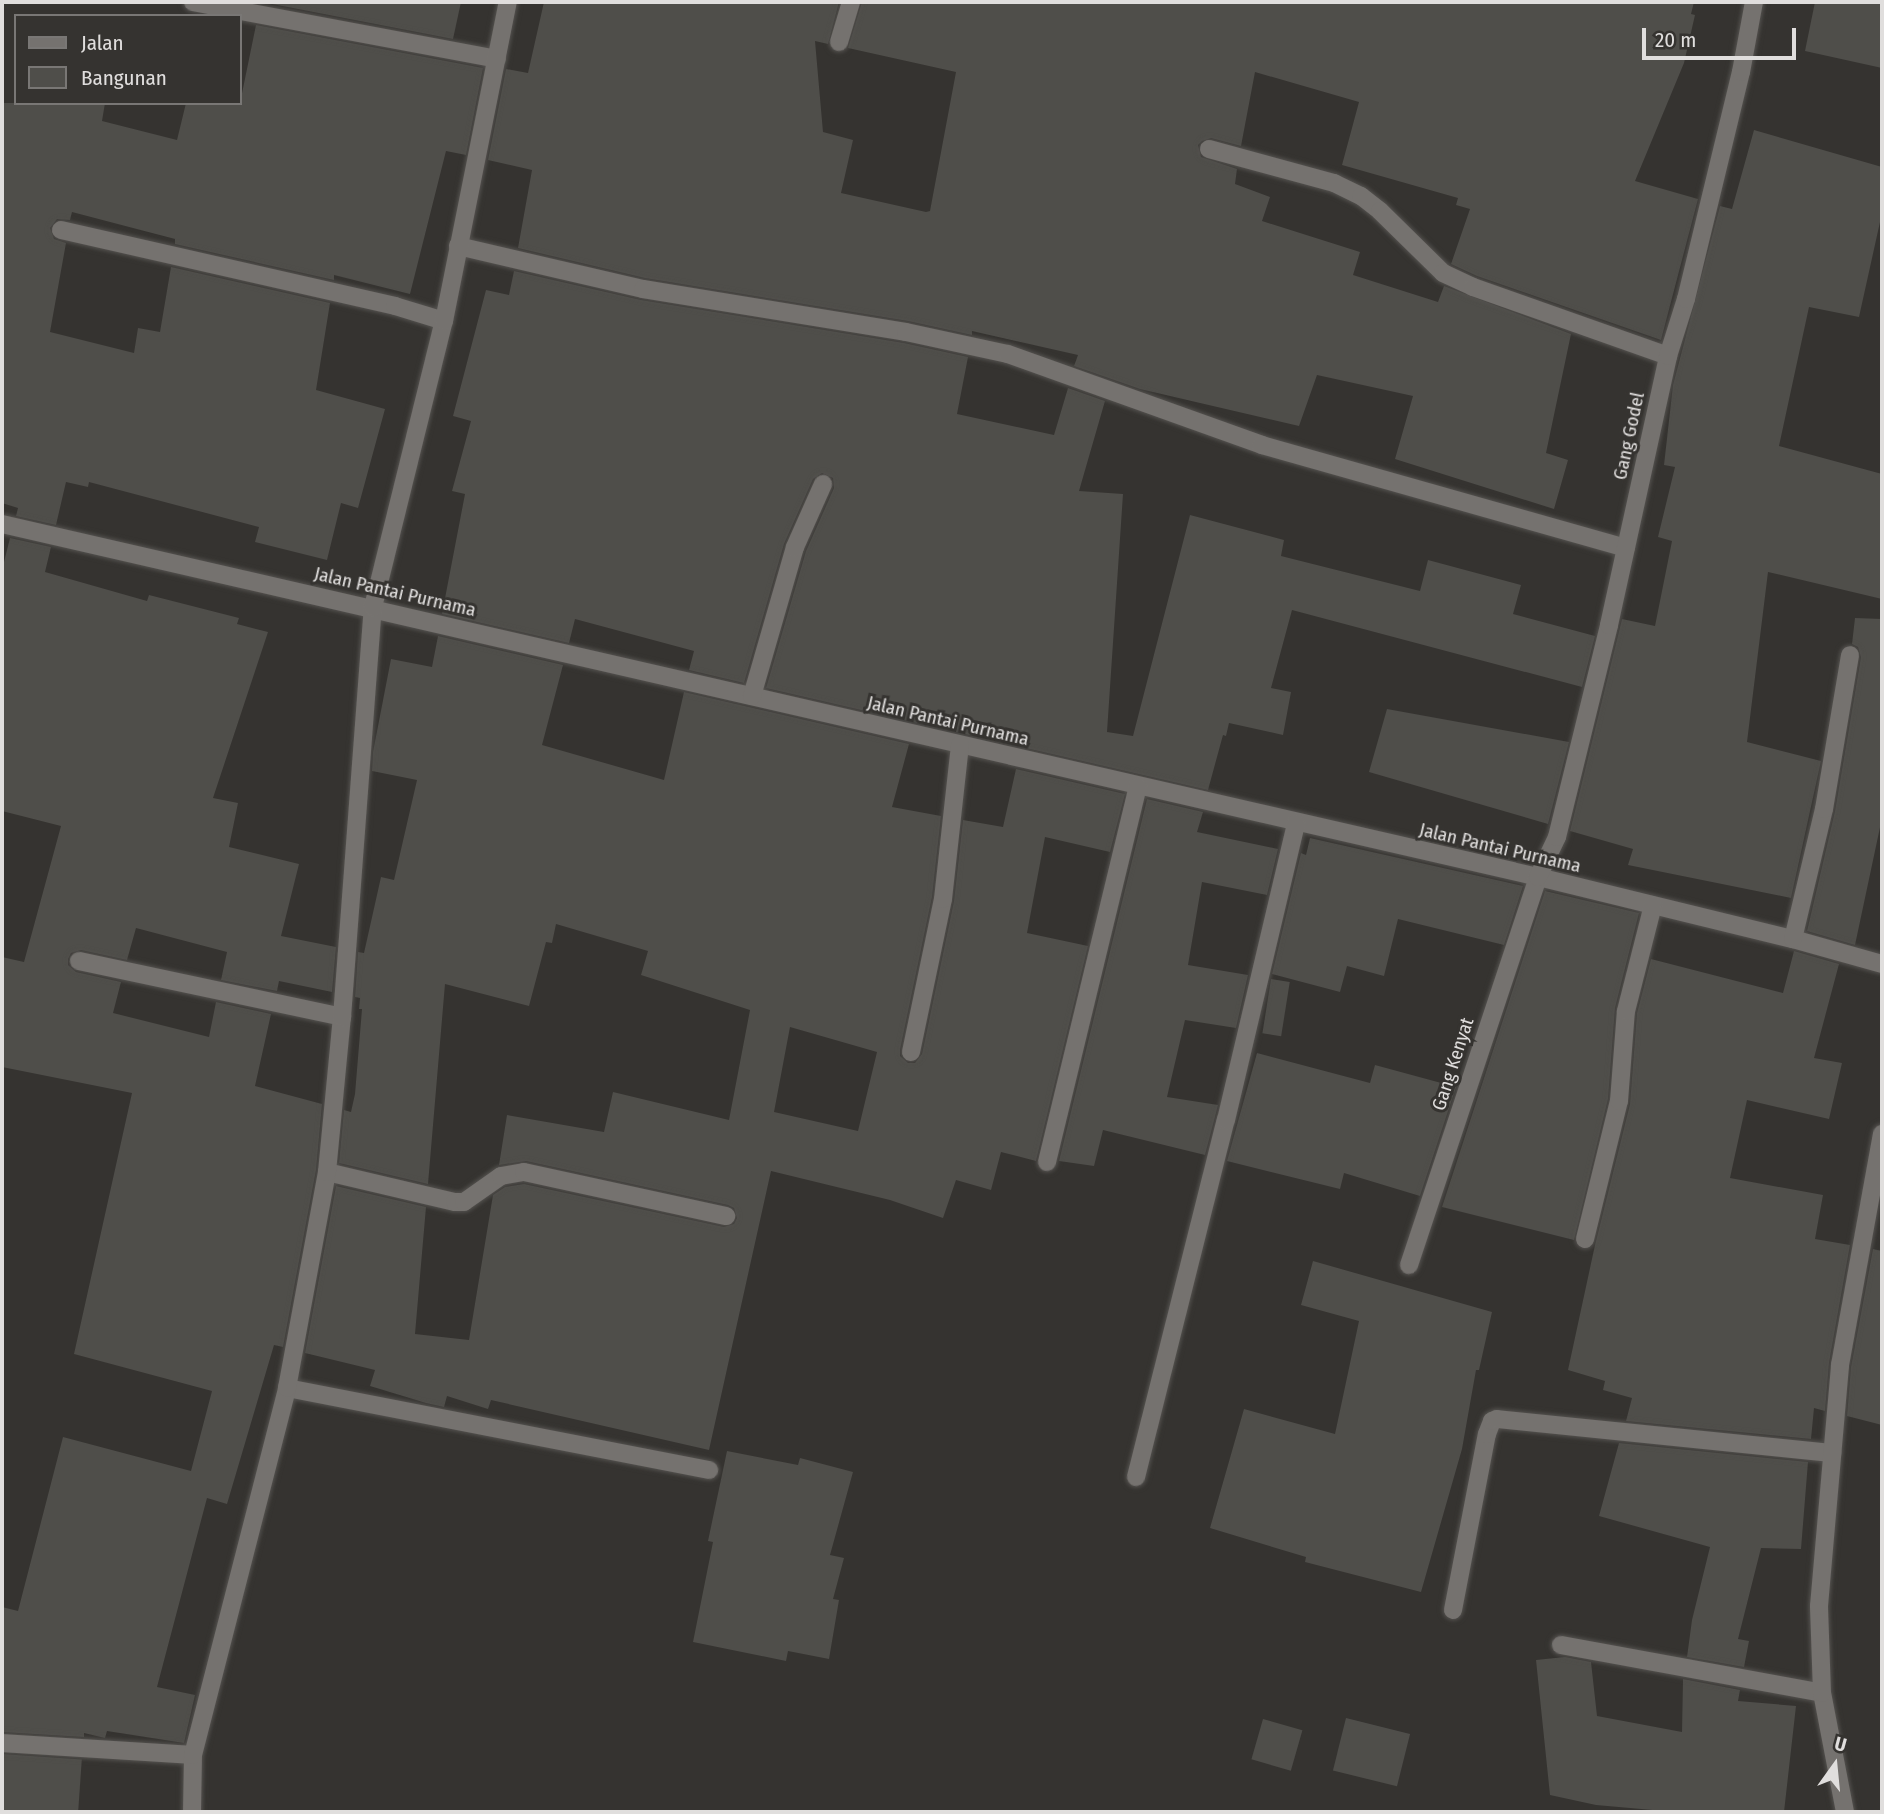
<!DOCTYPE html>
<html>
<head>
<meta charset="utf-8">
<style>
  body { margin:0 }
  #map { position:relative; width:1884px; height:1814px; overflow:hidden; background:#353330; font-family:"Fira Sans Condensed",sans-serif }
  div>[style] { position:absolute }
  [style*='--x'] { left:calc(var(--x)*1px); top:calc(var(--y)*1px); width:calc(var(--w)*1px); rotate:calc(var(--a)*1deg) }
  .building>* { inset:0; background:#4f4e4a; transform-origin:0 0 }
  .roads { filter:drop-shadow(0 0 2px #54524f) drop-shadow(0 0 2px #54524f) }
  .minor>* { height:18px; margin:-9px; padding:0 9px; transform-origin:9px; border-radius:9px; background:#75726f }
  span { translate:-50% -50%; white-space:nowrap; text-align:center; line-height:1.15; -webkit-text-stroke:6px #353330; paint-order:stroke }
  .street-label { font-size:19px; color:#e0dedd }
  .frame { position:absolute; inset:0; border:4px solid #e0dedd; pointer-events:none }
  .legend { position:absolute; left:14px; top:14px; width:228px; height:91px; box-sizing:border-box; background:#353330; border:2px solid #797775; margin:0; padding:9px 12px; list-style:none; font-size:21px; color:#e0dedd }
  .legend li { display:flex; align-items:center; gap:14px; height:35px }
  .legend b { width:35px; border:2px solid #797775 }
  .north { position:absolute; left:1800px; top:1730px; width:70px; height:70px; -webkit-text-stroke:5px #353330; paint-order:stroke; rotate:15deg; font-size:19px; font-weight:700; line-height:28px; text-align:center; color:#e0dedd }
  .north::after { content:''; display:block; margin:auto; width:24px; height:32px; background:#e0dedd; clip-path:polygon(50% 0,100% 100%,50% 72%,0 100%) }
  .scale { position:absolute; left:1642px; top:28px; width:154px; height:32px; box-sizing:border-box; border:4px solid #e0dedd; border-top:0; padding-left:9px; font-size:21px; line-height:24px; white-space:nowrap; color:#e0dedd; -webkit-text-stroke:5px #353330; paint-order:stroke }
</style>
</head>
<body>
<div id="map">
  <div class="building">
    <div style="clip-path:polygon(262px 2px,461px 2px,453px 39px)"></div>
    <div style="clip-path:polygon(544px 2px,839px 2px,828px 44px,815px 41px,823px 132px,853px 140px,841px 193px,926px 212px,930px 211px,956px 72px,848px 48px,862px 2px,1694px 2px,1691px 14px,1695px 15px,1684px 63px,1635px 181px,1698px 199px,1661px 340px,1477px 276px,1451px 264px,1470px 209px,1456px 205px,1458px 198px,1342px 165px,1359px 102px,1255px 72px,1241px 146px,1211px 138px,1202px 141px,1198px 145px,1201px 157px,1237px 169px,1235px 184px,1270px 197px,1262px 221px,1360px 252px,1353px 275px,1438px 302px,1444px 286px,1571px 334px,1546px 453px,1568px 460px,1554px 509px,1395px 459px,1413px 396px,1317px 375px,1299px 426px,1140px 389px,1074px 366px,1078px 355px,972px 331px,972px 335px,908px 321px,645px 278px,518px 248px,532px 170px,488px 160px,506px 69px,528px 73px)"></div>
    <div style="clip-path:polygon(1815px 2px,1882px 2px,1882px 68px,1805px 51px)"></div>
    <div style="clip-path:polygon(256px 25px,483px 68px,466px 155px,446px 151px,410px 294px,334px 275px,334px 280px,175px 244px,175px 239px,72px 212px,70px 220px,57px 219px,50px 228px,54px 239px,66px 243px,50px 332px,134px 353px,138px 328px,160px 332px,171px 267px,330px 303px,316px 390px,385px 409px,358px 508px,341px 503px,327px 560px,255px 542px,259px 527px,89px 482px,88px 487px,66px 482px,56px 525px,16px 516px,18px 508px,2px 503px,2px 103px,105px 103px,102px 121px,177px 140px,186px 103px,240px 103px)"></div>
    <div style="clip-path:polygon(1754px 130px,1882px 167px,1882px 213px,1859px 317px,1809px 307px,1779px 446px,1882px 474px,1882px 599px,1768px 572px,1747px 742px,1821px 761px,1791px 898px,1628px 865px,1633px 849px,1570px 831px,1622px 619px,1655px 626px,1672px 541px,1658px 537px,1675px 467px,1664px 465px,1673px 385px,1720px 206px,1732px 209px)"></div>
    <div style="clip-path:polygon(514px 271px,641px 300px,904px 343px,968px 357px,957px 414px,1054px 435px,1068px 388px,1105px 401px,1079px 491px,1123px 494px,1107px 732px,1133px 736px,1190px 515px,1284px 540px,1281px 556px,1420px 591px,1428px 560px,1521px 585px,1513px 614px,1595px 636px,1582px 687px,1292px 610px,1271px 688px,1291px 692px,1283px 735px,1229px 723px,1226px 736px,1223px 735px,1208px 790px,766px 688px,806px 551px,834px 488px,833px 478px,822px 473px,813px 479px,784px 544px,744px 683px,689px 670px,694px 651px,575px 619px,569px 643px,442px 614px,465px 494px,452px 491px,471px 421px,453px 416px,486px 290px,509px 295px)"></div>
    <div style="clip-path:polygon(10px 538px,51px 547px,45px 572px,147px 601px,149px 595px,239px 618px,237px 624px,268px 632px,213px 798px,238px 803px,229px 847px,299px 864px,281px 936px,336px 947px,332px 992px,279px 981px,277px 991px,221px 980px,227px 952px,136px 928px,127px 960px,81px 950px,71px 953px,68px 959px,68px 965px,76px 972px,121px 982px,113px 1013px,209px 1037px,216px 1002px,271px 1014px,255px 1086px,322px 1104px,316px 1170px,283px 1347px,274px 1345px,227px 1504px,207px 1498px,157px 1687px,195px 1695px,184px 1743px,107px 1731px,105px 1738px,84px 1733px,84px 1737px,2px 1732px,2px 1607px,18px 1611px,63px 1437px,191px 1471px,212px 1391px,74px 1354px,132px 1093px,2px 1067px,2px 957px,24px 962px,61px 826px,2px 811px,2px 570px)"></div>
    <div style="clip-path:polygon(1855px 618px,1882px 619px,1882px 818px,1855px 945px,1807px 931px,1835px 811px,1861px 657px,1858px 647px,1852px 644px)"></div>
    <div style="clip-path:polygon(evenodd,438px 636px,563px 665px,542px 745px,664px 780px,684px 692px,909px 744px,892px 807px,941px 816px,932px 897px,900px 1050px,900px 1056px,908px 1063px,915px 1063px,922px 1054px,954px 901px,963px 820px,1003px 827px,1016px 769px,1125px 794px,1110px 852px,1045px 837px,1027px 933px,1088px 946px,1036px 1161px,1001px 1152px,991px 1190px,956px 1180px,943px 1218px,890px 1200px,771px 1171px,709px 1450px,491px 1400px,488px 1409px,447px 1396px,444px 1407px,426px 1403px,370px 1386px,375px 1370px,305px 1353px,336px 1186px,426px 1207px,415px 1334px,469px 1340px,493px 1195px,505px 1187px,524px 1184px,724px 1227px,734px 1224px,737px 1218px,734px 1208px,728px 1205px,526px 1161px,499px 1165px,507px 1115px,604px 1132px,613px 1092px,729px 1120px,750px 1010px,641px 975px,648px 951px,556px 924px,552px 943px,546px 942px,529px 1006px,445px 984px,428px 1184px,339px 1163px,344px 1110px,351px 1112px,355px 1094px,362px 1009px,359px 1009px,360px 998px,355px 997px,358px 952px,364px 953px,381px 877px,394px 880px,417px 780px,372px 771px,373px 752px,391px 659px,432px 667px,438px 636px,790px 1027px,877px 1052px,858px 1131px,774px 1112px,790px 1027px)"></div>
    <div style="clip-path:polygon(1387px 709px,1569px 742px,1548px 824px,1369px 772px)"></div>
    <div style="clip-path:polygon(1147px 799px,1203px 812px,1197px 832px,1278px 849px,1267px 895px,1202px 882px,1188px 965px,1248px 975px,1236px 1028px,1185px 1020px,1167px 1097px,1218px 1105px,1215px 1117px,1205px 1155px,1103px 1130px,1094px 1166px,1059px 1161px)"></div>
    <div style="clip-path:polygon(1310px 838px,1523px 886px,1504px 945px,1398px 919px,1384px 976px,1347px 966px,1340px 992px,1272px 974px,1301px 853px,1306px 855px)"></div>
    <div style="clip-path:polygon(1545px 891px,1639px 913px,1615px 1008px,1608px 1099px,1574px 1240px,1442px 1207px)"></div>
    <div style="clip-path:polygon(1794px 951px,1839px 964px,1814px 1058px,1842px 1063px,1829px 1119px,1747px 1100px,1730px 1178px,1823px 1195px,1815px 1239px,1850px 1245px,1829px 1363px,1825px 1411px,1814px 1408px,1811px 1439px,1626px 1421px,1632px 1398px,1603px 1390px,1605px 1381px,1568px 1370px,1595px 1245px,1630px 1104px,1637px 1013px,1651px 959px,1783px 993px)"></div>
    <div style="left:1271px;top:979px;width:19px;height:55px;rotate:9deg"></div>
    <div style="clip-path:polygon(1257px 1053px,1370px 1083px,1375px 1065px,1456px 1087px,1420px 1196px,1344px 1173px,1340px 1189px,1227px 1161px)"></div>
    <div style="clip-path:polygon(1873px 1249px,1882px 1251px,1882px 1425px,1847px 1416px,1851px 1367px)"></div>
    <div style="clip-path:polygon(1313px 1261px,1492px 1312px,1479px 1370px,1476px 1370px,1462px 1449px,1421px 1592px,1305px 1562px,1306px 1557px,1210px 1528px,1244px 1409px,1335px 1434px,1359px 1321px,1301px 1305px)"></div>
    <div style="clip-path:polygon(1619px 1443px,1808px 1462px,1801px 1549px,1761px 1548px,1738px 1639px,1749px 1641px,1744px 1667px,1687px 1657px,1692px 1620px,1710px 1547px,1599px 1516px)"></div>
    <div style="clip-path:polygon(727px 1451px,798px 1465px,800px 1458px,853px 1472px,830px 1555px,844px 1558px,833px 1599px,839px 1600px,829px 1659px,788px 1651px,786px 1661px,693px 1642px,713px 1542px,708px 1541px)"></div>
    <div style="clip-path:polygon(1565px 1657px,1591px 1662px,1597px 1716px,1682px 1732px,1683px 1679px,1740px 1690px,1738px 1701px,1796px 1706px,1784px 1812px,1675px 1812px,1596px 1805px,1550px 1795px,1536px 1660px)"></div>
    <div style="left:1346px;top:1718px;width:66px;height:54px;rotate:14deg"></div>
    <div style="left:1263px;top:1719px;width:41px;height:42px;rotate:16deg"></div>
    <div style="left:2px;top:1754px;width:80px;height:58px;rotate:4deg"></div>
  </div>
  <div class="roads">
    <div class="minor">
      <div style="--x:193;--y:2;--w:309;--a:10.6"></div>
      <div style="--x:839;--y:42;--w:42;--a:-73.3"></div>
      <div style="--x:1209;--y:149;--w:130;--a:15.2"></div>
      <div style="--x:1334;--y:183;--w:30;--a:26"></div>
      <div style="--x:1361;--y:196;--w:24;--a:38"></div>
      <div style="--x:1380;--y:211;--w:88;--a:44.5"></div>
      <div style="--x:1443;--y:273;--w:33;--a:25"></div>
      <div style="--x:1473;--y:287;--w:207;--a:19.5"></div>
      <div style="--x:61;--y:230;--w:343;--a:12.8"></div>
      <div style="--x:395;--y:306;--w:51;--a:17"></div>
      <div style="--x:458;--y:246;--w:190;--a:13.1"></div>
      <div style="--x:643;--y:289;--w:266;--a:9.3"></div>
      <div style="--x:906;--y:332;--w:104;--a:12.2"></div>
      <div style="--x:1008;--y:354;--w:270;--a:19.7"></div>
      <div style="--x:1262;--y:445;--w:378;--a:15.8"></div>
      <div style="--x:2;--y:524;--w:1576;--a:12.94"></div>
      <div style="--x:1538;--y:877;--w:262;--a:13.7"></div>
      <div style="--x:1793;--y:939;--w:92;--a:15.7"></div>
      <div style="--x:752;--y:696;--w:155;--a:-73.9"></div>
      <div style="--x:795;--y:547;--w:69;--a:-66"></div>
      <div style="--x:1793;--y:939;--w:134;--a:-76.6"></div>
      <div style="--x:1824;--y:809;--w:156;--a:-80.4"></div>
      <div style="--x:79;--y:961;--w:269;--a:12"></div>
      <div style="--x:911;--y:1052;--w:156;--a:-78.2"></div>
      <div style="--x:943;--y:899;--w:155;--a:-83.7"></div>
      <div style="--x:1047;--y:1162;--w:386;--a:-76.4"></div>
      <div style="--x:327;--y:1172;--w:131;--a:13.2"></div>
      <div style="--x:455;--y:1202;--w:9;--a:0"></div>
      <div style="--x:464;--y:1202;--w:45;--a:-35.1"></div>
      <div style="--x:501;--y:1176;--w:23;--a:-10"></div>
      <div style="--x:524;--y:1172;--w:207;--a:12.3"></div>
      <div style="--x:1585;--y:1239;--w:142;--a:-76.2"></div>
      <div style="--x:1619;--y:1101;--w:90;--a:-85.6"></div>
      <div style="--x:1626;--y:1011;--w:109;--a:-75.7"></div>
      <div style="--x:1409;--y:1265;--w:409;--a:-71.6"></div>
      <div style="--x:1538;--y:877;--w:44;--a:-64.6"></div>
      <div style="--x:1557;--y:837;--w:218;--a:-76.2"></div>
      <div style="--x:1609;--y:625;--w:275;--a:-77.6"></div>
      <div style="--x:1668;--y:356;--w:60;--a:-72.5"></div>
      <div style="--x:1686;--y:299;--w:234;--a:-76.4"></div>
      <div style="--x:1741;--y:72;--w:71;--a:-79.5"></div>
      <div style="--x:287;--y:1388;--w:430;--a:11"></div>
      <div style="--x:1136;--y:1477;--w:368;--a:-75.9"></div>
      <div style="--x:1226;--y:1120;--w:305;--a:-76.7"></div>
      <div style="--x:1453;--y:1610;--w:179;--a:-79.1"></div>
      <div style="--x:1487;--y:1434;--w:14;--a:-69"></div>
      <div style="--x:1492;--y:1421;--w:5;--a:-22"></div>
      <div style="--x:1497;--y:1419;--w:337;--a:5.8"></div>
      <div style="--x:1561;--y:1645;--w:265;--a:10.4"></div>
      <div style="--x:2;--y:1743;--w:191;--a:3.6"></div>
      <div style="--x:192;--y:1812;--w:57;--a:-89"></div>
      <div style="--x:193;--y:1755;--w:379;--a:-75.6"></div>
      <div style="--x:287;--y:1388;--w:220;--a:-79.5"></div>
      <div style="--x:327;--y:1172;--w:156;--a:-84.5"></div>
      <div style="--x:342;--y:1017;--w:411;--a:-85.7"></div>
      <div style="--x:373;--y:607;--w:295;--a:-76.1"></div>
      <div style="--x:444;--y:321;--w:325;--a:-78.7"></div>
      <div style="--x:1845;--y:1812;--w:121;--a:-100.9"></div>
      <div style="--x:1822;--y:1693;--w:87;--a:-92"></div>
      <div style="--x:1819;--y:1606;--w:242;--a:-85"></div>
      <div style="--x:1840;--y:1365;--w:235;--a:-79.7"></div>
    </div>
  </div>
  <div class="street-label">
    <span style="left:1629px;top:436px;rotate:-78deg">Gang Godel</span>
    <span style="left:395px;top:592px;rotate:13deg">Jalan Pantai Purnama</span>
    <span style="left:948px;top:721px;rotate:13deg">Jalan Pantai Purnama</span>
    <span style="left:1500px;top:848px;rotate:13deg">Jalan Pantai Purnama</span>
    <span style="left:1453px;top:1064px;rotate:-72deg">Gang Kenyat</span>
  </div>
  <div class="frame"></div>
  <ul class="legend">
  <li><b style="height:9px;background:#75726f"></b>Jalan</li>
  <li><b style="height:19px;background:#4f4e4a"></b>Bangunan</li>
  </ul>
  <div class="north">U</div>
  <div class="scale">20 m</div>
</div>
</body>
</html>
